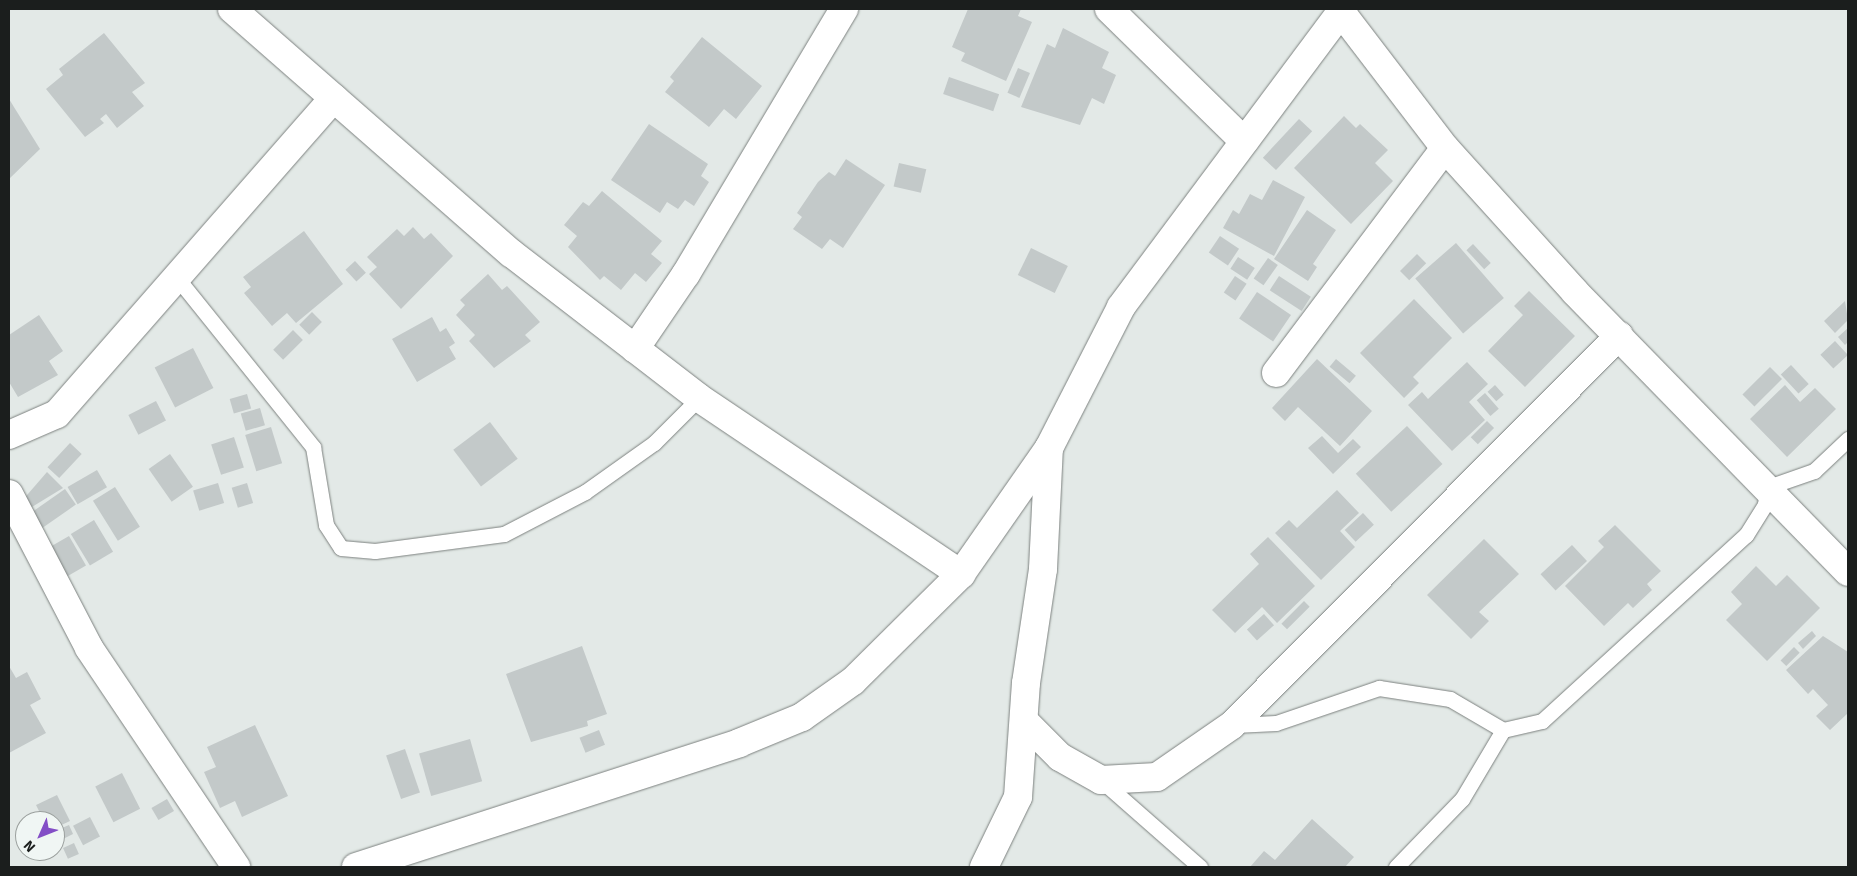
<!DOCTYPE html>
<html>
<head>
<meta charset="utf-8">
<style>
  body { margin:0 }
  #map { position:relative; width:1857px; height:876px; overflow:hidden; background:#e3e9e7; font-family:Signika,sans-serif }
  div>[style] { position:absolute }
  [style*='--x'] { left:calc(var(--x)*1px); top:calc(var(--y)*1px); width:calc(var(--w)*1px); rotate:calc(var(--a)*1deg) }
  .building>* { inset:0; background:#c3c9c9; transform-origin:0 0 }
  .roads { filter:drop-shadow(0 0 1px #7c817f) drop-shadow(0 0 1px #7c817f) }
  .service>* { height:15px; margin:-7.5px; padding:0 7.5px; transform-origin:7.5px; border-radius:7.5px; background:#fff }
  .minor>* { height:28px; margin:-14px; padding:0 14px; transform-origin:14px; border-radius:14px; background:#fff }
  span { translate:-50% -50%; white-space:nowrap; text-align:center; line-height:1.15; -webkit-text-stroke:5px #f0f6f4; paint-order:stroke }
  .frame { position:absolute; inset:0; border:10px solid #1b1e1d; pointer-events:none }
  .north { position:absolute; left:15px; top:811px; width:50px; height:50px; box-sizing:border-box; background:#f0f6f4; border:1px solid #9ba09e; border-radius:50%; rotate:226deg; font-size:14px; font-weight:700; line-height:20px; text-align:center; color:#1b1e1d }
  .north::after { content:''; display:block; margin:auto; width:18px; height:22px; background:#834ec6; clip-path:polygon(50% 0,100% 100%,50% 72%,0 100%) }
</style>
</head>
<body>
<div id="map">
  <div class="building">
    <div style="clip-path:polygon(968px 9px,1021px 9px,1018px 16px,1032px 22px,1006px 81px,961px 61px,965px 53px,952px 47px)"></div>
    <div style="clip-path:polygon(1063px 28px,1109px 52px,1102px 68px,1116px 75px,1104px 104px,1092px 98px,1080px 125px,1021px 107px,1047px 44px,1055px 48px)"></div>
    <div style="clip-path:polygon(104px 33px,145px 83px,132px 92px,144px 106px,117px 128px,106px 114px,100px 119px,104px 123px,85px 137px,46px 89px,63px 75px,59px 69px)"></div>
    <div style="clip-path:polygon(702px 37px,762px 86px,736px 119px,724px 109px,709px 127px,665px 92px,674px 81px,670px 77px)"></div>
    <div style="left:1018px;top:68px;width:13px;height:27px;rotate:23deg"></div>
    <div style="left:949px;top:77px;width:53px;height:18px;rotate:19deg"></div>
    <div style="clip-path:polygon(9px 99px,40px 149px,9px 179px)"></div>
    <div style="clip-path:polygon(1344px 116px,1356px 128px,1360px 124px,1388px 150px,1375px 163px,1393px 181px,1351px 224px,1294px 168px)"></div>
    <div style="left:1299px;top:119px;width:18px;height:53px;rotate:43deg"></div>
    <div style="clip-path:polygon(649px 124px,708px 164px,701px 176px,709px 182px,694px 206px,685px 200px,678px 209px,667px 202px,660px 213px,611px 180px)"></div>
    <div style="clip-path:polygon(846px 159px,885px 185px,843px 248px,830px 239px,822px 249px,793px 229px,802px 217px,797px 213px,818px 182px,829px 172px,835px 176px)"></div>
    <div style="left:899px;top:163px;width:28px;height:24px;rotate:13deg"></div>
    <div style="clip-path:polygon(1273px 180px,1305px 197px,1274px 256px,1223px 228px,1233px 210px,1239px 214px,1250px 194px,1262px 200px)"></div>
    <div style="clip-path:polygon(602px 191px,662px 241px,651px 254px,662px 263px,646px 282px,635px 273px,621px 290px,604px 276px,600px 280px,568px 247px,577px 236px,564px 225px,583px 202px,589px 206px)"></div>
    <div style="clip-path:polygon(1307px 210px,1336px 230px,1313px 264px,1317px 267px,1308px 281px,1274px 259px)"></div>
    <div style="clip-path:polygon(413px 227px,424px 239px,431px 233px,453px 256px,401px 309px,369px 274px,377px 267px,367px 257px,397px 229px,404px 236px)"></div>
    <div style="clip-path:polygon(304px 231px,343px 284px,296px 323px,287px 313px,272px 326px,244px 293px,251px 287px,243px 277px)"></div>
    <div style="left:1220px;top:236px;width:23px;height:20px;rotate:34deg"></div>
    <div style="left:1456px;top:243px;width:73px;height:54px;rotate:49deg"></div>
    <div style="left:1473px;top:244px;width:26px;height:9px;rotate:47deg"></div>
    <div style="left:1031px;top:248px;width:41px;height:30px;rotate:26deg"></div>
    <div style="left:1417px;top:254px;width:13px;height:24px;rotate:45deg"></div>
    <div style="left:1238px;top:257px;width:20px;height:14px;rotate:33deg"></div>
    <div style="left:1268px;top:258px;width:12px;height:25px;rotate:35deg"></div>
    <div style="left:355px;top:261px;width:16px;height:13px;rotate:47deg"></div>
    <div style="clip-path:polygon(488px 274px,502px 290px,507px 286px,540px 322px,525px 335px,531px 341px,494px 368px,469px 341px,475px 335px,456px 315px,465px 305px,460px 300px)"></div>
    <div style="left:1235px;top:276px;width:14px;height:20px;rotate:34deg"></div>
    <div style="left:1279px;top:276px;width:38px;height:17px;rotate:33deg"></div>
    <div style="clip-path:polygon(1529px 291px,1575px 336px,1525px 387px,1488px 351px,1523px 315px,1514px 306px)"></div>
    <div style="left:1257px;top:292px;width:41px;height:32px;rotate:34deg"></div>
    <div style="clip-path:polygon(1414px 299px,1452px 338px,1413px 377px,1419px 383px,1404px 398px,1360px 353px)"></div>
    <div style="clip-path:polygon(1845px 301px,1848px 320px,1835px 333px,1824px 321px)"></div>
    <div style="left:312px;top:312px;width:14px;height:18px;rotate:45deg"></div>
    <div style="clip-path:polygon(39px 315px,63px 351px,49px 361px,58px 375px,18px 397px,9px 382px,9px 335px)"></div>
    <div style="clip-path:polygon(432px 317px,440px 332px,446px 328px,455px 343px,449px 347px,456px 359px,417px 382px,392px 339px)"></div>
    <div style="clip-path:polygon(1848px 328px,1848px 342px,1845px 345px,1838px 337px)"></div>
    <div style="left:293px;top:330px;width:14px;height:28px;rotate:45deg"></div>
    <div style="left:1835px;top:341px;width:19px;height:20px;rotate:47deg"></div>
    <div style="left:193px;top:348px;width:45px;height:43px;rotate:63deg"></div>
    <div style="clip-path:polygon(1317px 359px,1372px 411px,1340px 446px,1298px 407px,1285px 421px,1272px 408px)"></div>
    <div style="left:1336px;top:359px;width:26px;height:10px;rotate:40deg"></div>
    <div style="clip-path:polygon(1467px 362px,1488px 384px,1469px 402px,1485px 420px,1452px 451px,1408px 405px,1422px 392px,1428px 399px)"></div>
    <div style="left:1791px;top:365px;width:26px;height:14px;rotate:47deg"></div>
    <div style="left:1770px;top:367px;width:17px;height:39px;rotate:45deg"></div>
    <div style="left:1495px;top:385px;width:13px;height:10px;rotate:48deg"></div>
    <div style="clip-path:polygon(1785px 385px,1800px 402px,1815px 388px,1836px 409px,1787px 457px,1750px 419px)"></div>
    <div style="left:1485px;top:393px;width:21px;height:11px;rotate:49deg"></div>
    <div style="left:247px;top:394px;width:15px;height:18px;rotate:74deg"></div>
    <div style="left:156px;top:401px;width:22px;height:31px;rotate:63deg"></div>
    <div style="left:260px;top:408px;width:18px;height:20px;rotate:74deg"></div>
    <div style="left:1487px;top:421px;width:10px;height:23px;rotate:45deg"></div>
    <div style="left:490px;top:422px;width:46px;height:46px;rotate:53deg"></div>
    <div style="left:1407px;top:426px;width:52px;height:70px;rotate:47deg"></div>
    <div style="left:271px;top:427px;width:38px;height:27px;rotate:73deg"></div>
    <div style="clip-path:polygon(1322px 436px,1338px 453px,1353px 439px,1361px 447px,1333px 474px,1308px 448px)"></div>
    <div style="left:234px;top:437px;width:32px;height:24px;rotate:72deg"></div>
    <div style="left:70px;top:443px;width:16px;height:33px;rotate:43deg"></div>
    <div style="left:170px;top:454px;width:40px;height:26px;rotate:55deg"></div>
    <div style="left:97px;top:470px;width:20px;height:34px;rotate:60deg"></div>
    <div style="clip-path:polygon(47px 472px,63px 488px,27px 510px,21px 502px)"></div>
    <div style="left:218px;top:483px;width:21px;height:26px;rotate:73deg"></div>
    <div style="left:247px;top:483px;width:21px;height:16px;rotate:73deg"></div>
    <div style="left:115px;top:487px;width:47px;height:26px;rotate:58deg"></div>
    <div style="left:65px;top:489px;width:19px;height:45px;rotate:55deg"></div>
    <div style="clip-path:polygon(1337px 490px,1359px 513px,1340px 531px,1355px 547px,1321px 580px,1275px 533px,1289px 520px,1297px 528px)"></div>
    <div style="left:1363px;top:513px;width:16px;height:25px;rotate:47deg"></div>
    <div style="left:94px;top:520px;width:37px;height:27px;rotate:59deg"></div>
    <div style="clip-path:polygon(1615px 525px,1661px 571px,1647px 584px,1652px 590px,1633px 608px,1628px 603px,1604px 626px,1565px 586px,1604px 547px,1598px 541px)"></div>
    <div style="left:69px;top:536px;width:34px;height:22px;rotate:60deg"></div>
    <div style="clip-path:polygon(1268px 537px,1315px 586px,1277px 623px,1262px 607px,1235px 633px,1212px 610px,1259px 564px,1250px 554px)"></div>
    <div style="clip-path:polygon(1484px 539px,1519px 574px,1479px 612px,1489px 621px,1471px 639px,1427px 595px)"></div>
    <div style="left:1572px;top:545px;width:22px;height:43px;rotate:47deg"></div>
    <div style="clip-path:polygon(1756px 566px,1776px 586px,1787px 575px,1820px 608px,1767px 661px,1726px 620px,1742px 604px,1731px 592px)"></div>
    <div style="left:1304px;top:601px;width:8px;height:32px;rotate:45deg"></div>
    <div style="left:1264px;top:614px;width:15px;height:23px;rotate:48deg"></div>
    <div style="clip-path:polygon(1812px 631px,1816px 636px,1803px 649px,1798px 643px)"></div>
    <div style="clip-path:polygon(1823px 636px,1848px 652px,1848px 713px,1830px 730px,1816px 716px,1828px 705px,1813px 689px,1808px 694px,1786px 670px)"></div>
    <div style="clip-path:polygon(582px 646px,607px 714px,587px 721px,588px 726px,531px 742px,506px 674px)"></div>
    <div style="left:1794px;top:647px;width:8px;height:19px;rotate:45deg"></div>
    <div style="clip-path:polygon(9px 666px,16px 678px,27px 672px,41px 699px,30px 705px,46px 733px,9px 753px)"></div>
    <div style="clip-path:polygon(255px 725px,288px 796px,242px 817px,235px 801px,220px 808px,204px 772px,216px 767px,207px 747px)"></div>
    <div style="left:599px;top:730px;width:16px;height:21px;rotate:68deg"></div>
    <div style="left:470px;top:739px;width:44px;height:53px;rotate:74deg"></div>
    <div style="left:405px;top:749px;width:46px;height:20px;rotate:71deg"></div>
    <div style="left:122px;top:773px;width:40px;height:30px;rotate:63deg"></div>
    <div style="clip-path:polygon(57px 795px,70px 821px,55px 828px,55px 821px,44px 821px,36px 805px)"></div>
    <div style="left:167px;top:799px;width:14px;height:18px;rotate:60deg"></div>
    <div style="left:90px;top:817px;width:22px;height:19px;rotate:63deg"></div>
    <div style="clip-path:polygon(1312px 819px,1354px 857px,1345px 867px,1250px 867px,1264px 851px,1275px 860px)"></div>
    <div style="clip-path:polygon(69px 825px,73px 834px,55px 843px,55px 831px)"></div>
    <div style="left:74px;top:843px;width:12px;height:12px;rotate:66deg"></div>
  </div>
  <div class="roads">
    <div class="service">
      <div style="--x:178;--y:279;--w:216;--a:51.2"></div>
      <div style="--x:313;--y:447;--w:79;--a:80.5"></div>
      <div style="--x:326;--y:525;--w:27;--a:57"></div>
      <div style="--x:341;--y:548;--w:34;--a:5"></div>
      <div style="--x:375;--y:551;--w:130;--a:-7.5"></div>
      <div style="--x:504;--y:534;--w:91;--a:-27.4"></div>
      <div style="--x:585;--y:492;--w:85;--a:-35.4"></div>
      <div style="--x:654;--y:443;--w:64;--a:-45"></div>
      <div style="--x:1234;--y:725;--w:42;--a:-2.7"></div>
      <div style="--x:1276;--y:723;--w:109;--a:-18.8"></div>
      <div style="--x:1379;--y:688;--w:72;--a:8.8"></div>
      <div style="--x:1450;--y:699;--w:61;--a:30.3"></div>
      <div style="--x:1503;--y:730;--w:40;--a:-13"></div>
      <div style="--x:1542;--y:721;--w:276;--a:-42.4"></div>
      <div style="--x:1746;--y:535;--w:36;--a:-58"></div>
      <div style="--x:1765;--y:504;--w:17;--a:-80"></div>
      <div style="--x:1768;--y:487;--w:49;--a:-19.2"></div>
      <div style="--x:1814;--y:471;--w:47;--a:-43.3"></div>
      <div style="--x:1101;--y:780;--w:132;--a:41.3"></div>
      <div style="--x:1396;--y:867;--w:95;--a:-45.9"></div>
      <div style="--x:1462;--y:799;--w:80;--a:-59.3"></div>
    </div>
    <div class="minor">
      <div style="--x:232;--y:9;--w:371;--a:41.2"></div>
      <div style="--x:511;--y:253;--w:237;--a:37.6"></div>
      <div style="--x:699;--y:398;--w:316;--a:33.9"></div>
      <div style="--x:1109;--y:9;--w:189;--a:44.4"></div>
      <div style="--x:1341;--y:12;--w:171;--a:52.6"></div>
      <div style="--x:1445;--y:148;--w:194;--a:47.9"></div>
      <div style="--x:1575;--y:292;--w:391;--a:45.7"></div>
      <div style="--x:635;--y:349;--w:91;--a:-55.8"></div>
      <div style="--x:686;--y:274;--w:309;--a:-59.2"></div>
      <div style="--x:1276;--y:373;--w:281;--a:-53.1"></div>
      <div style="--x:9;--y:435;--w:52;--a:-23.6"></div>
      <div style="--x:57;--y:414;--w:420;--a:-48.8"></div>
      <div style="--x:9;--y:494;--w:174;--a:62.5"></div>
      <div style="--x:89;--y:648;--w:264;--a:56.1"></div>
      <div style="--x:1024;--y:721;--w:51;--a:45"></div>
      <div style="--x:1060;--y:757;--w:47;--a:29.3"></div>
      <div style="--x:1101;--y:780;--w:56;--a:-3.1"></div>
      <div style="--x:1157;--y:777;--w:91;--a:-34.7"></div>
      <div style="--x:1232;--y:725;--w:549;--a:-45.15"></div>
      <div style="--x:356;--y:867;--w:403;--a:-17.9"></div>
      <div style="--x:739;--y:743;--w:68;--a:-22.4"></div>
      <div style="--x:802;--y:717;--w:62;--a:-35.2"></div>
      <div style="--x:853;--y:681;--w:152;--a:-44.7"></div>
      <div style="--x:961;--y:574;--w:154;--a:-55.1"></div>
      <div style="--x:1049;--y:448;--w:158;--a:-62.9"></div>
      <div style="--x:1121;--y:307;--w:372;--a:-53.3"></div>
      <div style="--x:984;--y:867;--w:78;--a:-64.1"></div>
      <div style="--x:1018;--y:797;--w:114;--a:-86"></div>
      <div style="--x:1026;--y:683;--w:115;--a:-81.5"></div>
      <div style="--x:1043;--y:569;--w:121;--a:-87.2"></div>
    </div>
  </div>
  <div class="frame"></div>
  <div class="north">N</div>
</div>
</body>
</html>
